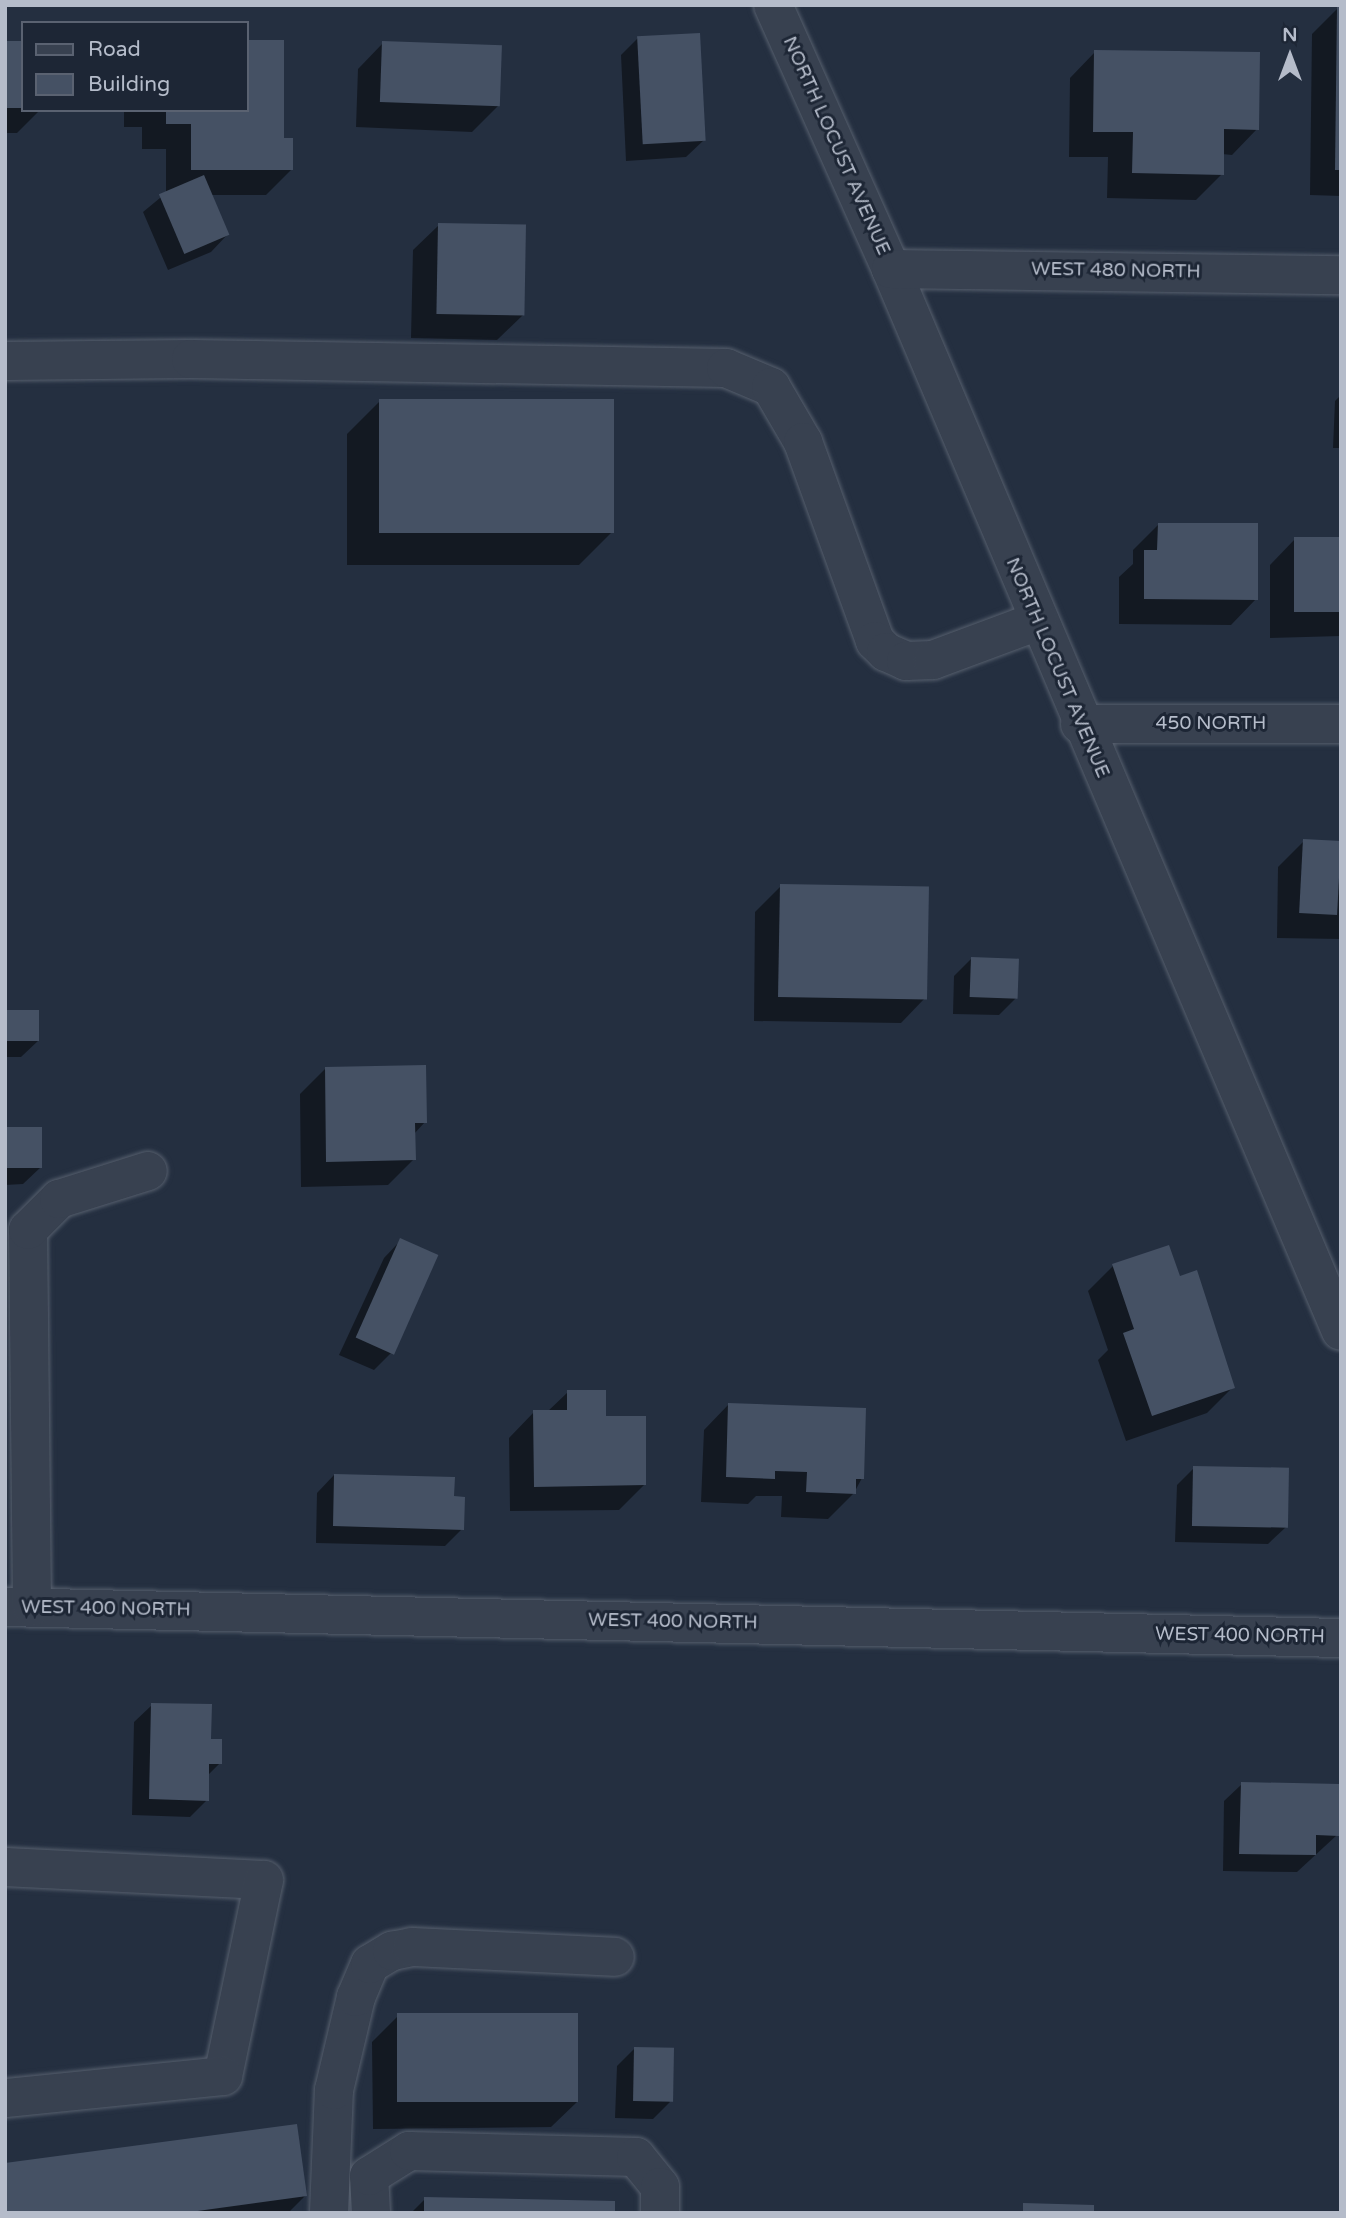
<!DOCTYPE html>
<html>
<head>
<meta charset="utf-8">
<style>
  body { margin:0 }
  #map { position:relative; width:1346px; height:2218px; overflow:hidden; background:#242f40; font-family:"Varela Round",sans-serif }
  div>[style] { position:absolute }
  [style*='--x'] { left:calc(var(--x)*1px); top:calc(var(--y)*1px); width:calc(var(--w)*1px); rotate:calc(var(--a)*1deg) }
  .shadow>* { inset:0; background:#0007 }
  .building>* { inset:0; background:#455164; transform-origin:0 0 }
  .roads { filter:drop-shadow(0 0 2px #565f6d) drop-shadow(0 0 2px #565f6d) }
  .minor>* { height:38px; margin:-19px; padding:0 19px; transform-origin:19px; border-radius:19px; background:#384150 }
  span { translate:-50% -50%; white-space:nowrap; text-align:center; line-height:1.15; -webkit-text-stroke:6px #1d2635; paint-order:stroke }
  .street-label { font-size:19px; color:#b5bcca }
  .frame { position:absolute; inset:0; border:7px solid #b5bcca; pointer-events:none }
  .legend { position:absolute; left:21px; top:21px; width:228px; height:91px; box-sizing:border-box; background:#1d2635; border:2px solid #5a6271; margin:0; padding:9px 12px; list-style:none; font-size:21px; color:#b5bcca }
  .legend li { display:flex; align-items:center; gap:14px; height:35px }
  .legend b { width:35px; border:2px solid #5a6271 }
  .north { position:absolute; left:1255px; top:21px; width:70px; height:70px; -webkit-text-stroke:5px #1d2635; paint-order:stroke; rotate:0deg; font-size:19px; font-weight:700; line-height:28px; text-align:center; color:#b5bcca }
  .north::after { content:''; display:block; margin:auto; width:24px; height:32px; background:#b5bcca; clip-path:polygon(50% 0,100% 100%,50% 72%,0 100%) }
</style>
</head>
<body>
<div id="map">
  <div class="shadow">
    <div style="clip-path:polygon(1338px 8px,1341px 196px,1310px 195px,1312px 34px)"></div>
    <div style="clip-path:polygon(638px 38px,704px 140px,686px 157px,626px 161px,621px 55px)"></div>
    <div style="clip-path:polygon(247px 42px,282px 42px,282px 140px,291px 170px,266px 195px,211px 195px,228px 234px,211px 252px,168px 270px,143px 212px,166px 193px,166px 149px,142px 149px,142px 127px,124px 127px,124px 110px,247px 110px)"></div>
    <div style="clip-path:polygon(5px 43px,23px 43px,23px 110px,40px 110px,17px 133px,5px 133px)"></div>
    <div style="clip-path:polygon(383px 43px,498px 106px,472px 132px,356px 127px,358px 69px)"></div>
    <div style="clip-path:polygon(1095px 52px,1257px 129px,1232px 155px,1222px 154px,1222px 174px,1196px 200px,1107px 198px,1108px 157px,1069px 157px,1070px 78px)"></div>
    <div style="clip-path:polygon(439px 225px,523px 315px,497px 340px,411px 338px,413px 250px)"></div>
    <div style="clip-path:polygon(1341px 395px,1341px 448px,1333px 448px,1335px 401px)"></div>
    <div style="clip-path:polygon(380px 401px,612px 532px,579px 565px,347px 565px,347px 434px)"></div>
    <div style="clip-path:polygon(1158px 525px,1256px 599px,1231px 625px,1119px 624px,1119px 577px,1133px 564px,1133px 550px)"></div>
    <div style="clip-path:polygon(1295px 539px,1341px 539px,1341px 636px,1270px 638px,1270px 565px)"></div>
    <div style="clip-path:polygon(1304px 841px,1341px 842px,1341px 939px,1277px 938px,1278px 867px)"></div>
    <div style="clip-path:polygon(781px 886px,926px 997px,901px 1023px,754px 1021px,755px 912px)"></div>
    <div style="clip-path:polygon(971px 959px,1016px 998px,999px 1015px,953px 1014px,954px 976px)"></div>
    <div style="clip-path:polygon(5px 1012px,39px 1040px,21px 1057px,5px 1057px)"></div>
    <div style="clip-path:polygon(325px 1069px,425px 1122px,414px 1134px,414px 1159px,388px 1185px,301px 1187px,300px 1094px)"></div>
    <div style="clip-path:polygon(5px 1129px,41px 1167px,23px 1184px,5px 1185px)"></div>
    <div style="clip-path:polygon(401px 1240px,435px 1255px,391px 1353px,374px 1370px,339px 1355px,384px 1258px)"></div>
    <div style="clip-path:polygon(1113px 1266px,1179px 1278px,1233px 1387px,1207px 1413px,1126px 1441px,1098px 1360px,1108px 1350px,1088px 1291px)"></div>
    <div style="clip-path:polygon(568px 1392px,604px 1418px,644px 1485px,619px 1510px,510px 1511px,509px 1438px,534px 1412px,547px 1412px)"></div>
    <div style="clip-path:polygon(729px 1404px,862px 1478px,854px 1493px,828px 1519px,781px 1517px,782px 1496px,756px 1496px,748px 1504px,701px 1502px,704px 1430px)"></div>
    <div style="clip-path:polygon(1194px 1468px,1286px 1527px,1268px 1544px,1175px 1542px,1177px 1485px)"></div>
    <div style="clip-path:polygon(334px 1475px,452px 1498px,462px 1529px,445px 1546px,316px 1543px,317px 1493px)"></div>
    <div style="clip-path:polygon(152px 1705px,210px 1741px,220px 1763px,207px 1776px,207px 1800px,190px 1817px,132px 1815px,134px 1722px)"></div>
    <div style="clip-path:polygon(1242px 1784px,1337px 1835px,1297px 1872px,1223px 1871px,1224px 1801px)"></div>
    <div style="clip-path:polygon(398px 2016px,577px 2102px,551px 2127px,373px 2129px,372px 2042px)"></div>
    <div style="clip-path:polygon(634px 2049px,670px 2102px,653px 2119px,615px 2118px,617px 2066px)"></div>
    <div style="clip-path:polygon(305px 2196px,288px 2213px,5px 2213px)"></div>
    <div style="clip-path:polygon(425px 2199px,613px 2213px,411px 2213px)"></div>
  </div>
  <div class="building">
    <div style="clip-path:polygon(1337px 7px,1341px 7px,1341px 170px,1335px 170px)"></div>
    <div style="left:700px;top:33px;width:108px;height:63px;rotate:87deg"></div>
    <div style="clip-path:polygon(247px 40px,284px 40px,284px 138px,293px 138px,293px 170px,191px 170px,191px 124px,166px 124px,166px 110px,247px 110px)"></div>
    <div style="left:5px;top:41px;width:18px;height:67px"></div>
    <div style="left:382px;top:41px;width:120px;height:61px;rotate:2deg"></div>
    <div style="clip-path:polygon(1094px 50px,1260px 52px,1259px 130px,1224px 129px,1224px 175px,1132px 173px,1133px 132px,1093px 132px)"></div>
    <div style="left:204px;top:175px;width:65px;height:49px;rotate:67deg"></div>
    <div style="left:438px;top:223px;width:88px;height:91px;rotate:1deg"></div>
    <div style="left:379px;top:399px;width:235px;height:134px"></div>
    <div style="clip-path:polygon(1158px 523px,1258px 523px,1258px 600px,1144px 599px,1144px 550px,1157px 550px)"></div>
    <div style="left:1341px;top:537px;width:75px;height:47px;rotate:90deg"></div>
    <div style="left:1303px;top:839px;width:38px;height:74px;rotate:3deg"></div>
    <div style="left:780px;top:884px;width:149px;height:113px;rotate:1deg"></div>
    <div style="left:971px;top:957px;width:48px;height:40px;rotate:2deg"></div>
    <div style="left:5px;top:1010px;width:34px;height:31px"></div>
    <div style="clip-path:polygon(426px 1065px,427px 1123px,415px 1123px,416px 1160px,326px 1162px,325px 1067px)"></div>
    <div style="left:42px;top:1127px;width:41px;height:37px;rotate:90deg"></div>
    <div style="left:400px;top:1238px;width:42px;height:109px;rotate:24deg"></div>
    <div style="clip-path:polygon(1169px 1245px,1180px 1276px,1197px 1270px,1235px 1388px,1152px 1416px,1123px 1333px,1134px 1329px,1112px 1264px)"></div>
    <div style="clip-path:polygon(567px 1390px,606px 1390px,606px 1416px,646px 1416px,646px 1485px,534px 1487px,533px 1410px,567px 1410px)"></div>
    <div style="clip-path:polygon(728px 1403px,866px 1408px,864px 1479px,856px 1479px,856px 1494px,806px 1492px,807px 1472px,775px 1471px,775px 1479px,726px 1477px)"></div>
    <div style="left:1193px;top:1466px;width:96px;height:60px;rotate:1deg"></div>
    <div style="clip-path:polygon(334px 1474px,455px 1477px,454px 1496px,465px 1497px,464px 1530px,333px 1526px)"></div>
    <div style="clip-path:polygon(151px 1703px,212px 1704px,211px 1739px,222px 1739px,222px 1764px,209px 1764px,209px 1801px,149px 1799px)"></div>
    <div style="clip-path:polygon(1241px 1782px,1340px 1784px,1339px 1836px,1316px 1835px,1316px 1855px,1239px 1854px)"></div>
    <div style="left:578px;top:2013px;width:89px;height:181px;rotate:90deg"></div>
    <div style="left:634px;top:2047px;width:40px;height:54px;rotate:1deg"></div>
    <div style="clip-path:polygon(297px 2124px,307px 2196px,183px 2213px,5px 2213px,5px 2163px)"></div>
    <div style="clip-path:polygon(424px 2197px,615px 2201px,615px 2213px,424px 2213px)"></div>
    <div style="clip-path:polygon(1023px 2203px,1094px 2205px,1094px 2213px,1023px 2213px)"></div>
  </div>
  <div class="roads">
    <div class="minor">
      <div style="--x:773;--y:5;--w:289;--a:65.9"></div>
      <div style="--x:891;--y:269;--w:1153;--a:67.04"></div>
      <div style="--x:891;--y:269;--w:450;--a:0.8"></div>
      <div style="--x:5;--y:361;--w:186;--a:-0.6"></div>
      <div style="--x:191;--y:359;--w:535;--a:0.96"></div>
      <div style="--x:726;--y:368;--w:49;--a:22.9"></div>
      <div style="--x:771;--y:387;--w:64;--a:59.8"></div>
      <div style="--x:803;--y:442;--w:212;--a:70.1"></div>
      <div style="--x:875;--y:641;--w:16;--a:45"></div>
      <div style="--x:886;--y:652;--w:22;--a:24"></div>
      <div style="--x:906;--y:661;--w:27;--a:-2"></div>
      <div style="--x:933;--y:660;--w:112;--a:-20.4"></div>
      <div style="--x:1080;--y:724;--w:261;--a:0"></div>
      <div style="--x:5;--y:1607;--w:1336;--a:1.33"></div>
      <div style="--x:32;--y:1607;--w:377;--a:-90.6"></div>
      <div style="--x:28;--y:1230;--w:44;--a:-45"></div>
      <div style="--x:59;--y:1199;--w:93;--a:-17.5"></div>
      <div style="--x:5;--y:1867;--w:259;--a:2.9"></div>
      <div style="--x:264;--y:1880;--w:200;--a:101.8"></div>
      <div style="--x:223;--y:2076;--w:219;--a:174.2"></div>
      <div style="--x:329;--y:2213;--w:123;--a:-87.7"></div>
      <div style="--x:334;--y:2090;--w:96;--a:-76.7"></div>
      <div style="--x:356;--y:1997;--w:36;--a:-67"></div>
      <div style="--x:370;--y:1964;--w:26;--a:-31"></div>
      <div style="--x:392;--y:1951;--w:20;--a:-11"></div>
      <div style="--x:412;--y:1947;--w:203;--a:2.8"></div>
      <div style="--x:371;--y:2213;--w:37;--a:-93"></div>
      <div style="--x:369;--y:2176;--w:47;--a:-32"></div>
      <div style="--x:409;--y:2151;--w:227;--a:1.5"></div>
      <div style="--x:636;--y:2157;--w:38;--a:51"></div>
      <div style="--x:660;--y:2187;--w:26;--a:90"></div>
    </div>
  </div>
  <div class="street-label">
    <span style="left:836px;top:146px;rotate:66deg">NORTH LOCUST AVENUE</span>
    <span style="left:1116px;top:271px;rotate:1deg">WEST 480 NORTH</span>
    <span style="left:1057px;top:668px;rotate:67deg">NORTH LOCUST AVENUE</span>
    <span style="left:1211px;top:724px">450 NORTH</span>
    <span style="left:106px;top:1609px;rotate:1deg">WEST 400 NORTH</span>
    <span style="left:673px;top:1622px;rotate:1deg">WEST 400 NORTH</span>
    <span style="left:1240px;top:1636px;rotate:1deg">WEST 400 NORTH</span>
  </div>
  <div class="frame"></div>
  <ul class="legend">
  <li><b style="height:9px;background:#384150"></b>Road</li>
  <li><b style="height:19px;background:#455164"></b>Building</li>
  </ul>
  <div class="north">N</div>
</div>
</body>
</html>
